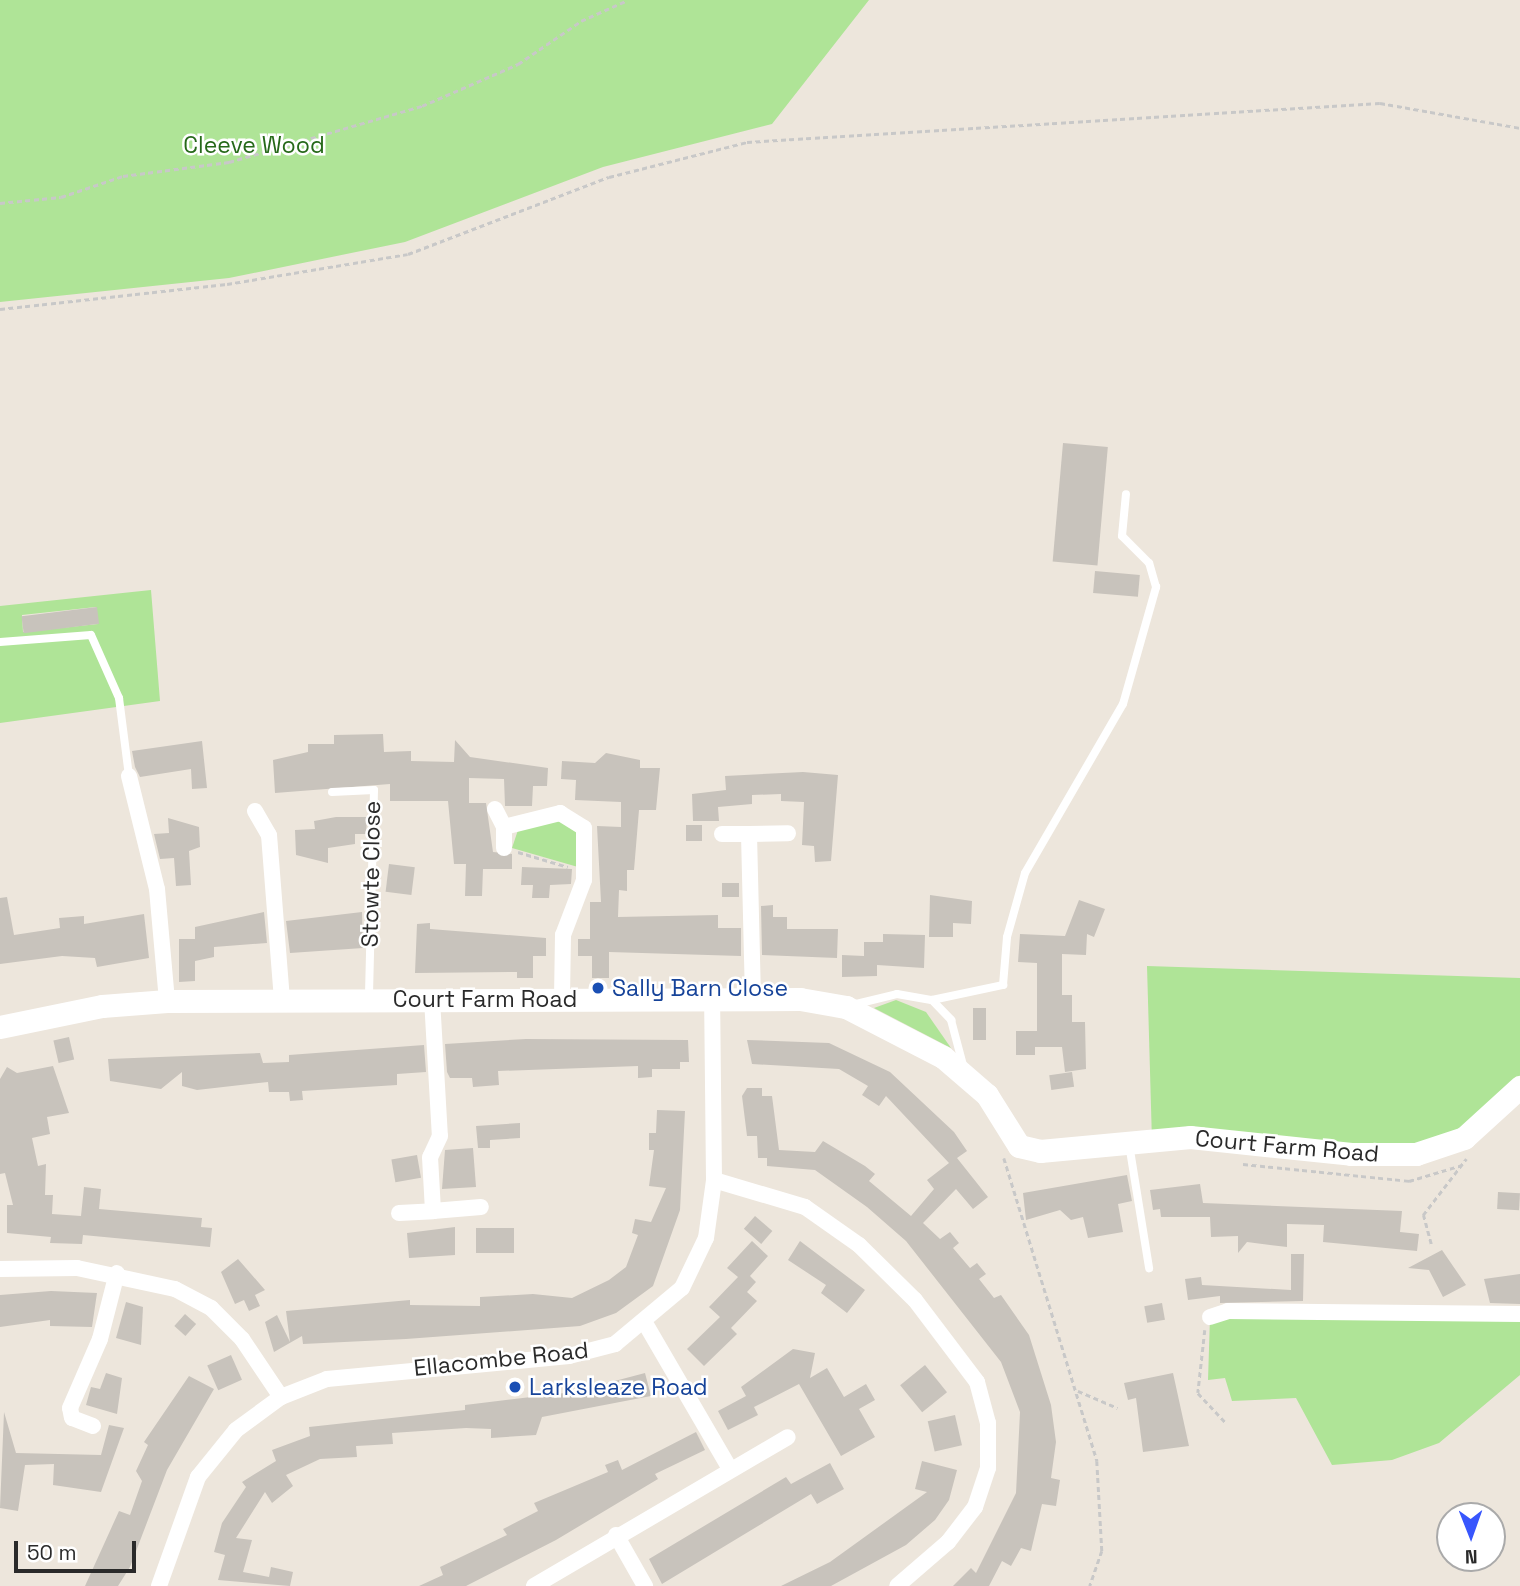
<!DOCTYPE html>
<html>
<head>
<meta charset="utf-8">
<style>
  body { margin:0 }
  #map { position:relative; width:1520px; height:1586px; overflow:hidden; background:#ede6dc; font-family:"Space Grotesk",sans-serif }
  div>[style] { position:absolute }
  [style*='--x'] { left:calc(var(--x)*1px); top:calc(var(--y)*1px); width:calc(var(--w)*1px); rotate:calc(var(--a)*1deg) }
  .green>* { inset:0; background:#afe497 }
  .building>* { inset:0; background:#c8c3bc; transform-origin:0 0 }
  .path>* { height:2.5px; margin-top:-1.25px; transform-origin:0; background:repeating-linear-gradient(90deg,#c8c8c8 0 5px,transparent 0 8.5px) }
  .lane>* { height:8px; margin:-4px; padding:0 4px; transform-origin:4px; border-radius:4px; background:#fff }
  .street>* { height:16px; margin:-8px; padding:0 8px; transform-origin:8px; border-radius:8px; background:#fff }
  .secondary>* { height:23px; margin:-11.5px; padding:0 11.5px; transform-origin:11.5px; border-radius:11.5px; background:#fff }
  .dots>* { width:19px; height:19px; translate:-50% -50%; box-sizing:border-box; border:4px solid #fff; border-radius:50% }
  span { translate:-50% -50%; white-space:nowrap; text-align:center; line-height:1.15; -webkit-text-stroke:5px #fff; paint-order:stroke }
  .park-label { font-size:23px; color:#266919 }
  .street-label { font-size:23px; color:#2a2a2a }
  .transit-label { font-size:23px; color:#164399 }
  .left { translate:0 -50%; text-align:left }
  .north { position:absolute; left:1436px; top:1502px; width:70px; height:70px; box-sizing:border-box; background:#fff; border:2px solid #aaa; border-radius:50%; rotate:179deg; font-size:19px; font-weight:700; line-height:28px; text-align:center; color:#2a2a2a }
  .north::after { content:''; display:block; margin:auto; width:24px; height:32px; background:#3856fd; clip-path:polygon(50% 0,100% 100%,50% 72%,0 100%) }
  .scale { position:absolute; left:14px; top:1541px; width:122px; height:32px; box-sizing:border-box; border:4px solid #2a2a2a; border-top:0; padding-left:9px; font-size:21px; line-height:24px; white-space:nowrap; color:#2a2a2a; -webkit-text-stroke:5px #fff; paint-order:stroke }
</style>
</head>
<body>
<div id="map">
  <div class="green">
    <div style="clip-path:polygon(0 0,869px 0,772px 124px,603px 167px,405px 242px,229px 278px,0 302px)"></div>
    <div style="clip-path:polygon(evenodd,151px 590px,160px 701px,0 723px,0 606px,151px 590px,96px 607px,98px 624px,23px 632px,22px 615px,96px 607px)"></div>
    <div style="clip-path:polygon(558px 820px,577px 831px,578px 867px,512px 848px,518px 830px)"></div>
    <div style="clip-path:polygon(1147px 966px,1520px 978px,1520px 1085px,1440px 1148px,1152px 1141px)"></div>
    <div style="clip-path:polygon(896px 1000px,926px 1012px,951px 1048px,874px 1008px)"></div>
    <div style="clip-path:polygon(1520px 1314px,1520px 1375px,1439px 1443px,1392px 1460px,1332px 1465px,1296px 1398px,1232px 1401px,1225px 1378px,1208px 1380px,1210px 1317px)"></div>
  </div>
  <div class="building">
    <div style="left:1063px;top:443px;width:45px;height:119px;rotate:5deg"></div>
    <div style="left:1095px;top:571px;width:45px;height:22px;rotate:5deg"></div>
    <div style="left:97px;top:607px;width:17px;height:76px;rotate:83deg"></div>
    <div style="clip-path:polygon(383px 734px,384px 752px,411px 751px,411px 761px,454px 762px,455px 740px,470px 757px,548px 768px,547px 786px,533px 786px,532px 806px,505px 806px,504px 779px,469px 778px,469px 803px,486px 803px,493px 852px,512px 854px,512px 869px,483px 869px,482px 896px,465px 896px,466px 864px,454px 864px,448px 801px,390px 801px,390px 784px,275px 793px,273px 760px,308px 752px,308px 744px,334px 744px,334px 735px)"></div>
    <div style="clip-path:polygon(202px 741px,207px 788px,192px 789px,191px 769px,140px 777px,135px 767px,132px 751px)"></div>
    <div style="clip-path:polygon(606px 753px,640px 760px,640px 768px,660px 768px,656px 810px,639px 810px,634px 870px,627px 870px,627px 891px,619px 890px,618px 917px,718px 915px,718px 928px,741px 928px,741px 956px,609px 952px,609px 978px,592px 978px,592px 956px,578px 956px,578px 939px,590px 939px,590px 902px,601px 902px,597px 826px,621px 827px,621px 802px,575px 800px,576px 780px,561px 779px,562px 761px,595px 763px)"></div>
    <div style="clip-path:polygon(803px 772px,838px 775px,831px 861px,815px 862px,814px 846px,802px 845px,804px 802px,781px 801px,781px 794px,752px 795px,752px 804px,718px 807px,719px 821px,693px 821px,692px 794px,726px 790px,725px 776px)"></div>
    <div style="clip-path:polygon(367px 817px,366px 834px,355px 834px,355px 844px,328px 848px,328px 863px,296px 855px,295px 830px,315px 829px,314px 821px,336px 817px)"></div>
    <div style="clip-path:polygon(168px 818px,199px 827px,200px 847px,189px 851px,191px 885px,176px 886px,174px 858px,160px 859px,154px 834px,169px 833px)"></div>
    <div style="left:686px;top:825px;width:16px;height:16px"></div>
    <div style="left:389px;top:864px;width:26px;height:28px;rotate:7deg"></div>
    <div style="clip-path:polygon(522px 867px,572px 869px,571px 884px,550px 885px,549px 898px,532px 898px,533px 885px,521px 885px)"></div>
    <div style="left:722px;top:883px;width:17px;height:14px"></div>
    <div style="clip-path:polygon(930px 895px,972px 901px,971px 924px,953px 923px,953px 937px,929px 937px)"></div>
    <div style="clip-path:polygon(7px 897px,14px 935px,60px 928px,59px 918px,84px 916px,84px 924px,144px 914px,149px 958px,97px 967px,95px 958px,62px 956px,0 964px,0 898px)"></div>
    <div style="clip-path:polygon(1079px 900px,1105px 909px,1094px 937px,1087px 934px,1086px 955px,1062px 954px,1062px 995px,1072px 995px,1072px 1022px,1085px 1022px,1086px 1069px,1065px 1072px,1062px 1047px,1035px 1047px,1035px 1055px,1016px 1055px,1016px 1031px,1037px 1031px,1037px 963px,1018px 962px,1020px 934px,1065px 936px)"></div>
    <div style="clip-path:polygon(773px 905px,773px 917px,787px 917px,787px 929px,838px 929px,837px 958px,762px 955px,761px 906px)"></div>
    <div style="clip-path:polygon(264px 912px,267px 943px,214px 947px,214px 957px,195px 961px,195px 981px,179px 982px,179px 939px,195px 939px,195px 927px)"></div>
    <div style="clip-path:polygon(362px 912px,363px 948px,290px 953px,286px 921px)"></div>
    <div style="clip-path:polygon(430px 923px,430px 929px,546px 938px,546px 956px,533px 956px,533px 978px,517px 978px,517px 972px,415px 973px,417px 924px)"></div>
    <div style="clip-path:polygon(883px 934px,925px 935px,924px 968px,877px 965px,877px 976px,842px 977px,842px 955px,864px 956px,864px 942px,883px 942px)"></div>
    <div style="left:973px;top:1008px;width:13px;height:32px"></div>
    <div style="left:69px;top:1037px;width:23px;height:16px;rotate:77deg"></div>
    <div style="clip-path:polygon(526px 1039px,688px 1040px,689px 1062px,680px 1062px,680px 1069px,652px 1069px,652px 1077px,638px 1078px,638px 1066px,498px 1071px,499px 1085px,473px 1087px,472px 1078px,450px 1078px,447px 1072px,445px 1044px)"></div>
    <div style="clip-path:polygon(747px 1040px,829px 1043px,890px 1072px,954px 1132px,967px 1151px,957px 1158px,988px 1197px,973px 1209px,956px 1189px,923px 1223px,940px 1239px,950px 1232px,959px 1243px,953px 1248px,970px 1268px,977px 1263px,986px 1274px,979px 1279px,994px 1298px,1001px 1295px,1029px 1335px,1051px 1405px,1056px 1442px,1051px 1478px,1060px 1480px,1056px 1506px,1042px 1504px,1031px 1551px,1021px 1548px,1011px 1566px,1002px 1561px,989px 1586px,953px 1586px,971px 1568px,976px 1573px,1016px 1493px,1020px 1412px,1001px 1362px,906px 1241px,867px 1207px,815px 1170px,767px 1166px,767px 1158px,758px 1158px,757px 1136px,747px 1136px,742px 1096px,747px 1088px,762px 1088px,762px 1096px,772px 1096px,779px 1150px,815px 1152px,823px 1141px,865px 1166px,875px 1174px,869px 1181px,911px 1216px,934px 1189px,927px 1180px,949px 1163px,886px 1096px,879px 1106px,862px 1095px,868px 1086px,839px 1069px,752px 1064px)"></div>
    <div style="clip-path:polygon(424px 1045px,426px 1072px,397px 1074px,397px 1085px,302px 1091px,303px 1100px,290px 1101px,289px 1092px,269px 1092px,268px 1082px,197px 1090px,182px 1086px,182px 1072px,161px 1089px,110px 1081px,108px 1059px,260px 1053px,263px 1063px,289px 1062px,289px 1055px)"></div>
    <div style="clip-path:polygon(53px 1066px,69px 1113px,47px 1117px,50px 1134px,32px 1138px,38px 1166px,46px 1164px,45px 1195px,53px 1195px,52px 1214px,81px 1216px,84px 1187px,101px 1189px,99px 1209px,202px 1218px,201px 1227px,212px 1228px,210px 1247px,83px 1235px,82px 1244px,50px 1243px,51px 1237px,7px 1233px,7px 1205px,13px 1205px,5px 1173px,0 1174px,0 1079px,7px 1067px,17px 1073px)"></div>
    <div style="left:1072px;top:1072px;width:15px;height:23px;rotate:82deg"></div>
    <div style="clip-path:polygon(657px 1110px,685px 1111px,680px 1210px,653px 1286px,616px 1313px,580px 1326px,406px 1339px,303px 1344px,302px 1336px,274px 1352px,265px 1322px,277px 1315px,290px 1342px,286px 1311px,410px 1300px,410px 1305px,480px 1306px,480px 1297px,533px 1294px,572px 1298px,609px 1280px,626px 1267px,638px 1235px,632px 1233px,635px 1219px,651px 1222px,666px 1188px,649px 1186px,654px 1150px,649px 1150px,649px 1133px,656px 1133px)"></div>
    <div style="clip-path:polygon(520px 1123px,520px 1138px,490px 1140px,490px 1148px,478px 1148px,476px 1126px)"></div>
    <div style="clip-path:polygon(473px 1148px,476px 1187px,442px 1189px,445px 1150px)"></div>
    <div style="left:417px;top:1155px;width:23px;height:26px;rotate:80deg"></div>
    <div style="clip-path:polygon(1127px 1175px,1132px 1201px,1118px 1204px,1123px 1232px,1088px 1238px,1083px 1217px,1071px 1220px,1060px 1210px,1026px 1220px,1023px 1193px)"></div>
    <div style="clip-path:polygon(1200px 1184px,1203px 1203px,1402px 1211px,1400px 1232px,1419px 1234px,1417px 1251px,1323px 1242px,1324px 1225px,1287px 1224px,1287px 1247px,1247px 1242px,1238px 1253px,1238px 1236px,1211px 1237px,1210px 1217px,1161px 1217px,1160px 1209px,1153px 1210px,1150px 1190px)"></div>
    <div style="left:1498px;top:1192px;width:22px;height:17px;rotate:3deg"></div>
    <div style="left:755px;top:1216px;width:23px;height:17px;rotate:41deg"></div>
    <div style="clip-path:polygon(455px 1227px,455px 1255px,409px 1258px,407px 1233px)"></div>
    <div style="left:476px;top:1228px;width:38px;height:25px"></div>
    <div style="clip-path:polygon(752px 1241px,768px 1256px,750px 1276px,756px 1282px,747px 1292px,757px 1301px,731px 1328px,737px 1334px,704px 1366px,687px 1349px,720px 1317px,709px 1307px,738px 1277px,727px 1268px)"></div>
    <div style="clip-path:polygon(800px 1241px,865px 1290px,847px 1313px,821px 1293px,826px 1285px,788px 1260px)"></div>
    <div style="clip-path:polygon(1442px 1250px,1466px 1285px,1443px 1297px,1429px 1270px,1408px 1268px)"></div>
    <div style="clip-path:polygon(1291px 1254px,1304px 1254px,1303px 1301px,1220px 1303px,1220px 1296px,1188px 1300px,1185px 1279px,1201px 1277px,1202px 1285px,1291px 1290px)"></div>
    <div style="clip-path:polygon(238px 1259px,265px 1290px,255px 1295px,260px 1306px,249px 1311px,244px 1300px,235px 1304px,221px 1272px)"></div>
    <div style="clip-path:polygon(1520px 1274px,1520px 1304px,1490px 1303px,1484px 1279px)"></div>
    <div style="clip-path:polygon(51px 1291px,97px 1293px,92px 1327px,50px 1326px,50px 1320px,0 1327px,0 1295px)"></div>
    <div style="clip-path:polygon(126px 1302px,143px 1307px,141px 1345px,116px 1338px)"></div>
    <div style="left:1162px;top:1303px;width:17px;height:18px;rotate:80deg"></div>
    <div style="left:185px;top:1314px;width:15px;height:16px;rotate:42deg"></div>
    <div style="clip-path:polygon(793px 1349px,815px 1353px,810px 1378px,827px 1368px,844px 1397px,866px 1384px,875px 1400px,859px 1409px,875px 1437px,841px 1456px,799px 1384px,754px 1407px,758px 1415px,728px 1430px,718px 1411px,746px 1396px,741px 1387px)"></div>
    <div style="left:231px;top:1355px;width:27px;height:26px;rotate:66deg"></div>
    <div style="left:925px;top:1365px;width:35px;height:32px;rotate:51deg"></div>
    <div style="clip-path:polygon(106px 1373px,122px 1378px,117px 1414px,86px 1405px,91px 1387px,100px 1389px)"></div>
    <div style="clip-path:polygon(645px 1373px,651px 1396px,542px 1417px,536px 1435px,491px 1438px,491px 1429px,466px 1428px,392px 1433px,393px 1444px,356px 1446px,357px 1457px,320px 1459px,286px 1475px,293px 1486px,272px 1503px,265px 1492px,236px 1538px,252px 1540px,243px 1572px,269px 1577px,271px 1567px,293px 1572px,290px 1586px,218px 1580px,225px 1555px,214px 1552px,222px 1523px,246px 1487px,242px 1482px,276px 1461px,272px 1450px,310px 1436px,309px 1427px,465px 1410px,465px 1405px,573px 1392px)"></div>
    <div style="clip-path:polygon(1173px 1373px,1189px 1446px,1143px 1452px,1136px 1398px,1128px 1400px,1124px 1383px)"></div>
    <div style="clip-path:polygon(189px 1376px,214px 1389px,167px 1470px,130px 1567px,118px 1586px,85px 1586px,119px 1511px,130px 1515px,142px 1481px,136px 1471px,148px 1445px,144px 1442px)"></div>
    <div style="clip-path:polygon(4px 1412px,16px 1453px,101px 1455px,109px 1425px,124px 1428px,101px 1492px,53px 1485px,54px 1464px,25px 1465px,18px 1511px,0 1508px)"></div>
    <div style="left:955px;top:1415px;width:31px;height:28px;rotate:77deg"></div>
    <div style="clip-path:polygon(696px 1432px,705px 1450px,655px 1474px,658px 1479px,556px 1540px,466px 1586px,419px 1586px,443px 1575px,440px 1567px,507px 1535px,503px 1529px,538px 1511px,534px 1503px,608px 1472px,605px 1465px,618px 1460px,622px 1470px)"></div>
    <div style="clip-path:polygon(922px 1461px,957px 1470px,949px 1500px,935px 1520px,906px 1545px,831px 1586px,781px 1586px,830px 1562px,927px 1492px,915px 1489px)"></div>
    <div style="clip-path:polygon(830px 1463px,844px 1489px,817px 1504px,811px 1494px,662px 1584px,649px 1559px,786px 1477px,791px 1484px)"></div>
  </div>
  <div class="path">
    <div style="--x:0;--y:203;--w:61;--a:-5.6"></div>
    <div style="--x:61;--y:197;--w:65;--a:-18.7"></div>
    <div style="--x:123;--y:176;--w:107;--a:-7.5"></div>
    <div style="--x:229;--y:162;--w:201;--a:-16.2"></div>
    <div style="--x:422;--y:106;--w:105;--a:-23.6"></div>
    <div style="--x:518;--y:64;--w:76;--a:-34.3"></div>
    <div style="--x:581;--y:21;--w:51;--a:-24.1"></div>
    <div style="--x:0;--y:309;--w:228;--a:-6.3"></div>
    <div style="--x:227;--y:284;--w:183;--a:-9.4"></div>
    <div style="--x:408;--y:254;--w:215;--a:-21"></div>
    <div style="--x:609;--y:177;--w:142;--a:-14.2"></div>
    <div style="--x:747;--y:142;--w:634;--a:-3.53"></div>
    <div style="--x:1380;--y:103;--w:142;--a:10.1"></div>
    <div style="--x:518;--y:852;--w:52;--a:16.7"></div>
    <div style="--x:1004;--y:1158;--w:317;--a:72.9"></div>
    <div style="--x:1097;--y:1461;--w:90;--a:86.8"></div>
    <div style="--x:1102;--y:1551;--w:37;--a:109"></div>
    <div style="--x:1243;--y:1164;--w:167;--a:5.8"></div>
    <div style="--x:1409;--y:1181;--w:55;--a:-16.8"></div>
    <div style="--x:1431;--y:1244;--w:30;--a:-105"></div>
    <div style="--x:1423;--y:1215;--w:71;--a:-52.5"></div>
    <div style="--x:1205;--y:1330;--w:63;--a:96.3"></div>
    <div style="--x:1198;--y:1393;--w:42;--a:46.9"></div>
    <div style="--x:1078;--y:1391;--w:43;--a:23"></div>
  </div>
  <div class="lane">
    <div style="--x:0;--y:642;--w:91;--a:-4.4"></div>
    <div style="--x:91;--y:635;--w:69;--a:66"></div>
    <div style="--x:119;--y:698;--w:79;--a:82.7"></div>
    <div style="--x:332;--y:792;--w:42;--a:-2.7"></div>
    <div style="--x:374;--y:790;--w:207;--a:91.4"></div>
    <div style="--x:932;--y:1000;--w:73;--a:-11.9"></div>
    <div style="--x:1003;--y:985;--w:48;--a:-85.2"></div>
    <div style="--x:1007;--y:937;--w:66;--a:-74.3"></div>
    <div style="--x:1025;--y:873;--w:195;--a:-59.9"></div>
    <div style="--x:1123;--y:704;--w:122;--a:-74.2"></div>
    <div style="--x:1156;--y:587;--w:25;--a:-106"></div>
    <div style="--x:1149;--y:563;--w:38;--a:-135"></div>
    <div style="--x:1122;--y:536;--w:42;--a:-84.6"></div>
    <div style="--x:852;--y:1005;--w:46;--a:-13.7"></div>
    <div style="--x:897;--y:994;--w:36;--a:10"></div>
    <div style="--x:932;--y:1000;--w:28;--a:46"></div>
    <div style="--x:951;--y:1020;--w:51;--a:75.1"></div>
    <div style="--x:1129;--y:1144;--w:126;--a:80.8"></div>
  </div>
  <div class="street">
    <div style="--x:129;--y:776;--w:116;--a:76.1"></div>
    <div style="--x:157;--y:889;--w:112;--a:84.9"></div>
    <div style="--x:495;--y:809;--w:20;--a:63"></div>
    <div style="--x:255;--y:811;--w:28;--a:60"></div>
    <div style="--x:269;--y:835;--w:166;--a:85.5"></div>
    <div style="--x:722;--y:834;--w:27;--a:0"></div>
    <div style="--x:504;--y:848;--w:21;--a:-90"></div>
    <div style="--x:504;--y:827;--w:58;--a:-14"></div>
    <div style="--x:560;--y:813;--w:28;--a:32"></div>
    <div style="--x:584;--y:828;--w:52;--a:90"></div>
    <div style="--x:584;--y:880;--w:59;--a:110.9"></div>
    <div style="--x:563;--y:935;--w:63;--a:90.9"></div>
    <div style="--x:753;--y:998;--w:164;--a:-91.4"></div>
    <div style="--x:749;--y:834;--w:39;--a:-1"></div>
    <div style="--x:432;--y:999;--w:137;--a:86.7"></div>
    <div style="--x:440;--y:1136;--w:23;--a:115"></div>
    <div style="--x:430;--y:1157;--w:54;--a:86.8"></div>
    <div style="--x:433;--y:1211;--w:48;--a:-4.8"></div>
    <div style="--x:714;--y:1180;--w:95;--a:16.5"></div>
    <div style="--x:805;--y:1207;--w:66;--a:35.1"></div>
    <div style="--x:859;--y:1245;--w:78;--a:44.5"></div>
    <div style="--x:915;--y:1300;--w:103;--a:52.9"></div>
    <div style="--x:977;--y:1382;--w:42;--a:75"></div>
    <div style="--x:988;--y:1423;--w:45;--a:90"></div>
    <div style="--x:988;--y:1468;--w:41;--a:108.4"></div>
    <div style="--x:975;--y:1507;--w:44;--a:127.6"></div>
    <div style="--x:948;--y:1542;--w:67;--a:139.2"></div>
    <div style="--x:399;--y:1213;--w:34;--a:-3"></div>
    <div style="--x:0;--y:1269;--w:77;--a:-0.7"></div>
    <div style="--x:77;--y:1268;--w:100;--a:12.1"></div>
    <div style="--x:175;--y:1289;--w:41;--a:27.8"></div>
    <div style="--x:211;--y:1308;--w:44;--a:45"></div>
    <div style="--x:242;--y:1339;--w:70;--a:56.1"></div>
    <div style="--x:1210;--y:1317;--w:19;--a:-18"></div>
    <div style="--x:1228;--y:1311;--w:292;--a:0.6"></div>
    <div style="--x:645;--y:1323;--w:169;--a:59.8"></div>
    <div style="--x:93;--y:1426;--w:22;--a:-159"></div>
    <div style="--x:72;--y:1418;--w:10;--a:-101"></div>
    <div style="--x:70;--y:1408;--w:75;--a:-66.5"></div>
    <div style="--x:100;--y:1339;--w:68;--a:-75.6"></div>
    <div style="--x:616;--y:1535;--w:59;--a:60.4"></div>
    <div style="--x:159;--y:1586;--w:116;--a:-70.3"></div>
    <div style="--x:198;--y:1477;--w:60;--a:-51"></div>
    <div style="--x:236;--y:1430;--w:56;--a:-36.3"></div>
    <div style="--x:281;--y:1397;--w:49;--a:-21.4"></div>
    <div style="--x:327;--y:1379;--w:243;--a:-5.4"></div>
    <div style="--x:569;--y:1356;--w:48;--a:-14.6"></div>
    <div style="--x:615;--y:1344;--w:87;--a:-39.9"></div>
    <div style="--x:682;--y:1288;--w:55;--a:-64.4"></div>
    <div style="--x:706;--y:1238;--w:59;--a:-82.1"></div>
    <div style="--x:714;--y:1180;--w:182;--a:-90.6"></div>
    <div style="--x:534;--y:1586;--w:294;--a:-30.4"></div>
  </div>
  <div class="secondary">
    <div style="--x:0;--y:1027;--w:104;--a:-11.6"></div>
    <div style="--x:102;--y:1006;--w:65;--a:-4.4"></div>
    <div style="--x:167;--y:1001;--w:633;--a:-0.18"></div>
    <div style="--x:800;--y:999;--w:47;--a:9.9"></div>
    <div style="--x:846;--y:1007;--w:109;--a:27.3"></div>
    <div style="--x:943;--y:1057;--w:58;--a:40.8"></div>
    <div style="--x:987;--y:1095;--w:60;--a:57.9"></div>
    <div style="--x:1019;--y:1146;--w:22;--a:13"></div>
    <div style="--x:1040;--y:1151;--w:151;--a:-5.3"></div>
    <div style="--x:1190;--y:1137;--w:162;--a:6"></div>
    <div style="--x:1351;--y:1154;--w:65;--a:0"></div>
    <div style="--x:1416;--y:1154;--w:51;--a:-18.4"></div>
    <div style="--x:1464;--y:1138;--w:76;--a:-42.3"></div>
  </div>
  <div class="dots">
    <div style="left:598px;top:988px;background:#1a4fb4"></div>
    <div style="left:515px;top:1387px;background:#1a4fb4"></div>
  </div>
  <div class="park-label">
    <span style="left:254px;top:145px">Cleeve Wood</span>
  </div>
  <div class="street-label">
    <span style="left:371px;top:874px;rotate:-89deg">Stowte Close</span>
    <span style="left:485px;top:999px">Court Farm Road</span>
    <span style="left:1287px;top:1146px;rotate:5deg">Court Farm Road</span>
    <span style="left:501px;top:1359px;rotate:-6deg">Ellacombe Road</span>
  </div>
  <div class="transit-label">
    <span class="left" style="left:612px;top:988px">Sally Barn Close</span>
    <span class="left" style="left:529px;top:1387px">Larksleaze Road</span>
  </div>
  <div class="north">N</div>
  <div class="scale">50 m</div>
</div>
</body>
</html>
